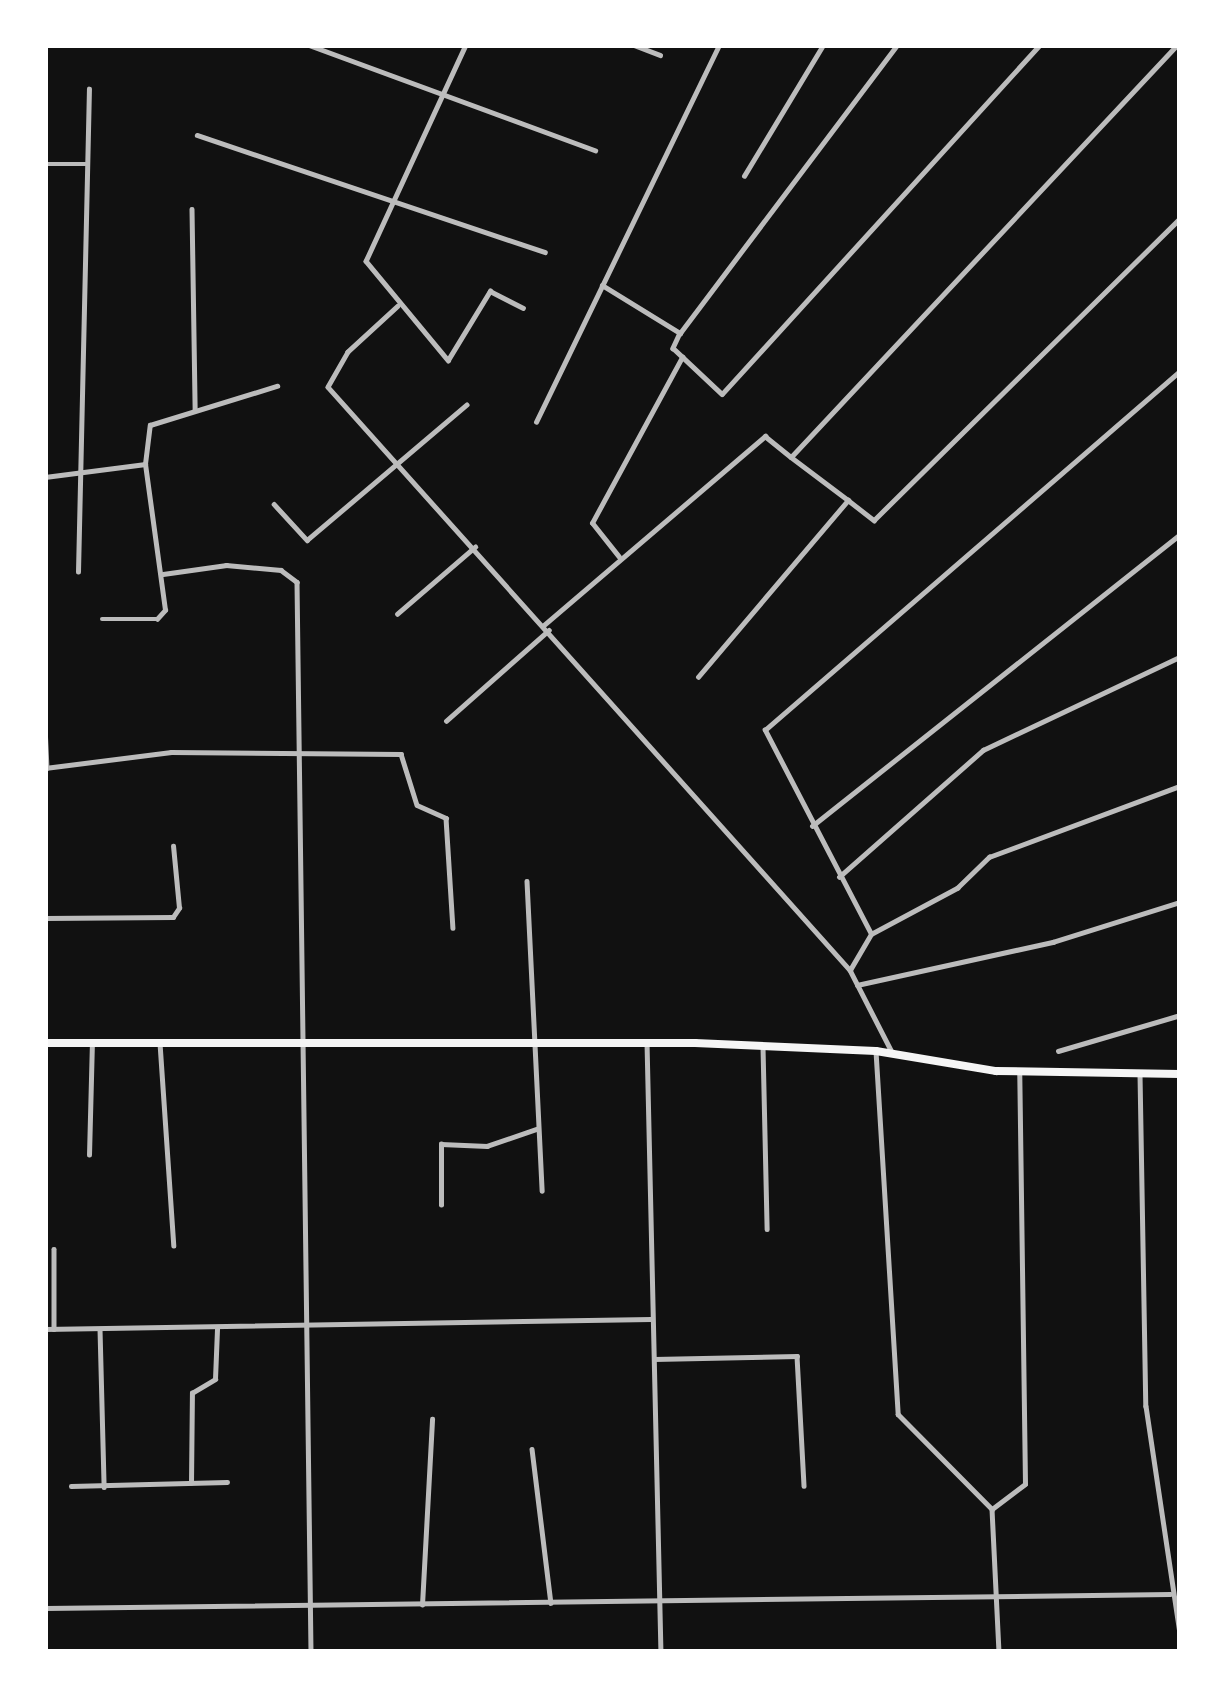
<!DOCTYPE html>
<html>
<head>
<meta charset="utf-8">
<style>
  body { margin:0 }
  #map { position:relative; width:1225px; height:1697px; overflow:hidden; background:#111; font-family:Helvetica,sans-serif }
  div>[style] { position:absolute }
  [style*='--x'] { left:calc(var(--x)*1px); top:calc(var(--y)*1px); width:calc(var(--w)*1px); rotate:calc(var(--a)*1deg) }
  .minor>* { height:4.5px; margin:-2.25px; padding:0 2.25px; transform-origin:2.25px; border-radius:2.25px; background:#bcbcbc }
  .secondary>* { height:8px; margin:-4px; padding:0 4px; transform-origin:4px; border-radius:4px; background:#f5f5f5 }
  span { translate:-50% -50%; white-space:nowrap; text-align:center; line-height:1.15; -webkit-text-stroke:12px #fff; paint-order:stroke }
  .frame { position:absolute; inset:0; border:48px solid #fff; pointer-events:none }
</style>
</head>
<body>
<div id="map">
  <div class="minor">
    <div style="--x:309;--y:45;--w:305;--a:20.2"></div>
    <div style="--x:466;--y:45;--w:238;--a:114.8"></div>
    <div style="--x:366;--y:261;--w:129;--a:50.4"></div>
    <div style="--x:448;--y:360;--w:81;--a:-58.7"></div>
    <div style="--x:490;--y:291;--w:37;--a:27"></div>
    <div style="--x:634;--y:45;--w:28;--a:21"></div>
    <div style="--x:197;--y:135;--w:367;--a:18.6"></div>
    <div style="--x:45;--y:164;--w:42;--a:0"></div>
    <div style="--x:744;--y:176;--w:153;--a:-58.9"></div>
    <div style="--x:192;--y:209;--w:201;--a:89.1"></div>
    <div style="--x:602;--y:285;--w:92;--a:31.6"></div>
    <div style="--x:680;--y:333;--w:361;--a:-53"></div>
    <div style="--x:398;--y:306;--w:68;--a:137.4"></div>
    <div style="--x:348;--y:352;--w:40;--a:119.7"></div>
    <div style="--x:328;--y:387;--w:783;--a:48.16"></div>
    <div style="--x:850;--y:970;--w:92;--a:62.9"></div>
    <div style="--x:680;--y:333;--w:17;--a:115"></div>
    <div style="--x:673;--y:348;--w:67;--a:43.2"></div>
    <div style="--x:722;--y:394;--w:472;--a:-47.7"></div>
    <div style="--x:536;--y:422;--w:419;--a:-64.1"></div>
    <div style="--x:791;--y:457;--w:71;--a:37"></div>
    <div style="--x:45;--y:477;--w:101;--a:-7.4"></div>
    <div style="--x:274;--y:504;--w:49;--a:47.5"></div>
    <div style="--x:307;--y:540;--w:209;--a:-40.3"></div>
    <div style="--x:619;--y:557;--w:43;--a:-128.5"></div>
    <div style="--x:592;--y:523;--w:189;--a:-61.5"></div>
    <div style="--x:78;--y:572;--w:483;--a:-88.7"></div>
    <div style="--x:163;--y:574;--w:64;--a:-8.1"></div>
    <div style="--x:226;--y:565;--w:55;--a:5.2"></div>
    <div style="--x:281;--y:570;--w:20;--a:37"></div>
    <div style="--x:297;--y:582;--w:1070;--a:89.25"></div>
    <div style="--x:397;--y:614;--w:103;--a:-40.7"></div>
    <div style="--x:102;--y:619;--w:55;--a:0"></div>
    <div style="--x:157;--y:619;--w:12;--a:-48"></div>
    <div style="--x:165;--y:610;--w:147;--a:-97.8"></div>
    <div style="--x:145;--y:464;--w:39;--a:-83"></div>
    <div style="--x:150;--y:425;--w:133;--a:-17.1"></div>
    <div style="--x:544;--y:625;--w:291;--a:-40.5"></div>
    <div style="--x:765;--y:436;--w:33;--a:39"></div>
    <div style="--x:791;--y:457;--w:565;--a:-46.87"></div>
    <div style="--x:698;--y:677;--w:232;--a:-49.7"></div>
    <div style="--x:848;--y:500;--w:33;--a:38"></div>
    <div style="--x:874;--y:520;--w:430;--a:-44.6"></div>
    <div style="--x:446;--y:721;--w:137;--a:-41.5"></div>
    <div style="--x:45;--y:726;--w:42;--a:87.3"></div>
    <div style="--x:45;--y:768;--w:127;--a:-7.2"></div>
    <div style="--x:171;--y:752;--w:230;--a:0.5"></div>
    <div style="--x:401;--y:754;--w:53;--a:72.6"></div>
    <div style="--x:417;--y:805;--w:32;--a:24"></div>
    <div style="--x:446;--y:818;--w:110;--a:86.4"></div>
    <div style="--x:812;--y:826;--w:470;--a:-38.4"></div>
    <div style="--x:839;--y:877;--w:192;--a:-41.4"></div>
    <div style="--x:983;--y:750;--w:218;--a:-25.3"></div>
    <div style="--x:527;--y:881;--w:310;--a:87.2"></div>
    <div style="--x:45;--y:918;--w:128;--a:-0.4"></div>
    <div style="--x:173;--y:917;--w:11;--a:-56"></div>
    <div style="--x:179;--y:908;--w:62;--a:-95.5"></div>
    <div style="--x:871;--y:934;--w:230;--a:-117.5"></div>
    <div style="--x:765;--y:730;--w:549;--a:-40.86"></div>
    <div style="--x:850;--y:970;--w:42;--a:-59.7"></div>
    <div style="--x:871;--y:934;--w:98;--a:-28.1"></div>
    <div style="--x:957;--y:888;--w:45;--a:-44.1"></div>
    <div style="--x:989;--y:857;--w:204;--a:-20.4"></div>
    <div style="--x:857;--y:985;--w:201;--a:-12.4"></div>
    <div style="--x:1053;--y:942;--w:133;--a:-17.5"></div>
    <div style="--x:647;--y:1042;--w:610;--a:88.69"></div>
    <div style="--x:160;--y:1043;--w:203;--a:86.1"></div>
    <div style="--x:763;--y:1047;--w:182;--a:88.7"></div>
    <div style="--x:876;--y:1051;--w:364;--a:86.5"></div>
    <div style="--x:898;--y:1414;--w:134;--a:45.3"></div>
    <div style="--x:992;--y:1509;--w:143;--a:87.2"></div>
    <div style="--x:1058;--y:1051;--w:127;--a:-16.4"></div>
    <div style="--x:1140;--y:1074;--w:332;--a:89"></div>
    <div style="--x:1146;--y:1406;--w:231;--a:81.5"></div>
    <div style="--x:89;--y:1155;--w:111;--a:-88.5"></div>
    <div style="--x:441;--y:1205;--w:61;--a:-90"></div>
    <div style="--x:441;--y:1144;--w:46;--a:2.5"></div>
    <div style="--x:487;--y:1146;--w:52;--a:-19.1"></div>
    <div style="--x:54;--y:1249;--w:80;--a:90"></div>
    <div style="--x:45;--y:1329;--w:606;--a:-0.95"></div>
    <div style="--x:100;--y:1329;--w:158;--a:88.5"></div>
    <div style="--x:654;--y:1359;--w:143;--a:-1.2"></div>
    <div style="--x:797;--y:1356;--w:130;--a:86.9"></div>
    <div style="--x:532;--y:1449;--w:155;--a:83"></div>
    <div style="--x:191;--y:1483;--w:90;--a:-89.4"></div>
    <div style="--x:192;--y:1393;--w:27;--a:-31"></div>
    <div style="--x:215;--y:1379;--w:50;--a:-87.7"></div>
    <div style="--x:71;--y:1486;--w:156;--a:-1.5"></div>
    <div style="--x:992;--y:1509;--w:41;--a:-37.1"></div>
    <div style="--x:1025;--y:1484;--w:410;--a:-90.8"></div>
    <div style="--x:422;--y:1605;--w:186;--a:-86.9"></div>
    <div style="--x:45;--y:1608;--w:1125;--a:-0.71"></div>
  </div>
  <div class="secondary">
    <div style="--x:45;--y:1043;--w:650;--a:0"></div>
    <div style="--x:695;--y:1043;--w:181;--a:2.5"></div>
    <div style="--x:876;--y:1051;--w:122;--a:9.5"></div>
    <div style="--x:996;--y:1071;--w:184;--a:0.9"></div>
  </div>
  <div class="frame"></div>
</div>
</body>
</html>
